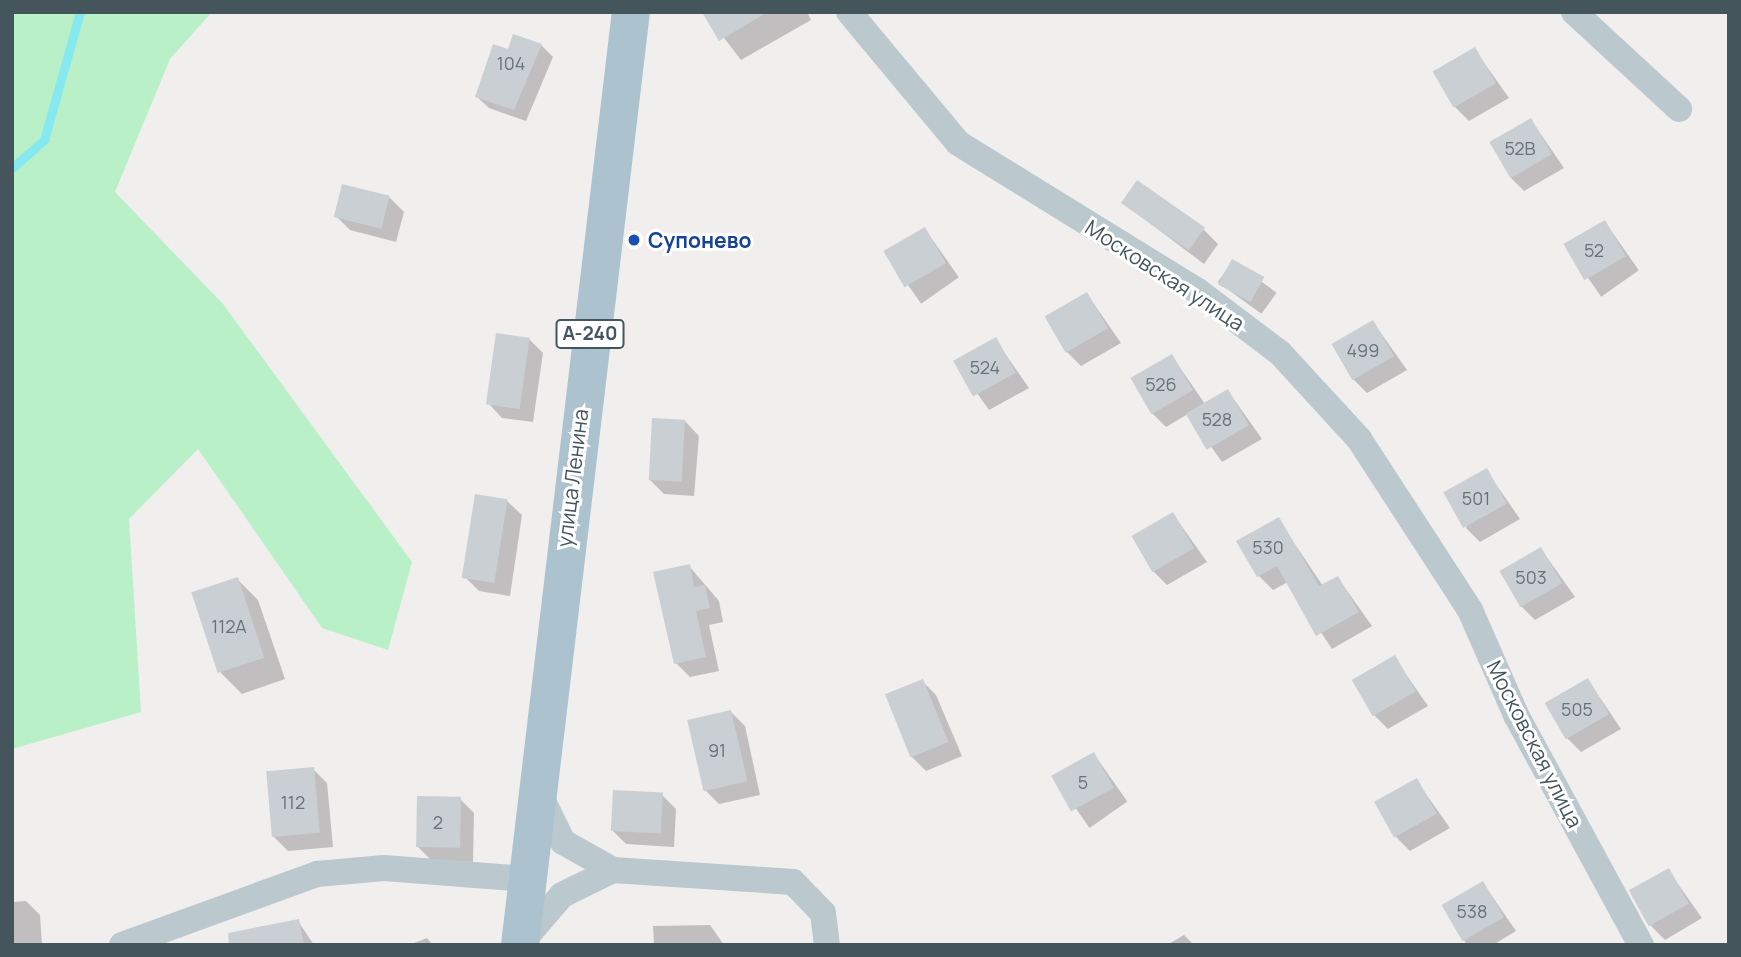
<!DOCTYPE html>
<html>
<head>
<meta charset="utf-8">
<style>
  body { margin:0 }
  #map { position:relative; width:1741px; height:957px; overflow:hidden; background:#f1eeee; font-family:Manrope,sans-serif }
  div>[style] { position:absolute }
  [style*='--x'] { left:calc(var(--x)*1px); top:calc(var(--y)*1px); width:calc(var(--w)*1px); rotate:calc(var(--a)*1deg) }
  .green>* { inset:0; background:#baf0c7 }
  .shadow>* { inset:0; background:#0003; transform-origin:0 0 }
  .stream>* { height:9px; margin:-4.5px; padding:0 4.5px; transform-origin:4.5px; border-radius:4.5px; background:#86e9ef }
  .building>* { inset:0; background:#cacfd3; transform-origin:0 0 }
  .street>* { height:26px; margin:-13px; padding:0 13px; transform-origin:13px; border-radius:13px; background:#bbc8ce }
  .primary>* { height:38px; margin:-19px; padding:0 19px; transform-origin:19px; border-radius:19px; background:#acc2ce }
  .dots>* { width:19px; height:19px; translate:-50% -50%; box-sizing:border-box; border:4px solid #fff; border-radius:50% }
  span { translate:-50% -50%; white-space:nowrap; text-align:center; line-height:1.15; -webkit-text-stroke:6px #fff; paint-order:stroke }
  .number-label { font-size:18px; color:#66747a }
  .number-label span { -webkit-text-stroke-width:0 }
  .shield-label span { padding:2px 5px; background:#fff; border:2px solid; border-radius:5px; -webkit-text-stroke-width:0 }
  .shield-label { font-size:19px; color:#45555c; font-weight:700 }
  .transit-label { font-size:21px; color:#164399; font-weight:700 }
  .left { translate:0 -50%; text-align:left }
  .street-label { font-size:21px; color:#45555c }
  .frame { position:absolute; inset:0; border:14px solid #45555c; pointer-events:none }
</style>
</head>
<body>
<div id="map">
  <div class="green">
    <div style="clip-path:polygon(12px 12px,212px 12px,170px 59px,115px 192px,223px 304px,412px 562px,388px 650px,322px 628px,198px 449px,129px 519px,141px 712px,12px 749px)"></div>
  </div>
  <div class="shadow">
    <div style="clip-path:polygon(704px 12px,807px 12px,811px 20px,741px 60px)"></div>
    <div style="clip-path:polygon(541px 45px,553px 57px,526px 121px,489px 108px,477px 97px,509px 51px)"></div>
    <div style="clip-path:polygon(1475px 50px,1509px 98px,1469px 121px,1455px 107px)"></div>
    <div style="clip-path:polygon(1531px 120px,1564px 168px,1524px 191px,1510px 177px)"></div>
    <div style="clip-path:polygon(344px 186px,390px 198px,404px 212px,396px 242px,350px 230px,336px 216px)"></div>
    <div style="clip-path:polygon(1123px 203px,1204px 230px,1218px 244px,1204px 264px)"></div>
    <div style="left:1605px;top:222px;width:59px;height:46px;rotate:55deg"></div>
    <div style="left:925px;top:229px;width:59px;height:46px;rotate:55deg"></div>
    <div style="left:1233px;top:261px;width:54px;height:26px;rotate:36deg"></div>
    <div style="clip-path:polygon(1087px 294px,1121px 343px,1081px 366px,1067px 352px)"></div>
    <div style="clip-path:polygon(1373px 322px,1407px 370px,1367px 393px,1353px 379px)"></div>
    <div style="clip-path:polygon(529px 339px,543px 353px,533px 422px,502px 418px,488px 403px)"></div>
    <div style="clip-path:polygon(995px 339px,1029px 388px,989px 410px,955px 362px)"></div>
    <div style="clip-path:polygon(1172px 356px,1205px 404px,1228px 391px,1262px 439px,1222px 462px,1188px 414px,1166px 427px,1152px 413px)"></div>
    <div style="clip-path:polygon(685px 421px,699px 436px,694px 496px,664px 494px,650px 480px)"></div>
    <div style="clip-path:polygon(1486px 470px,1520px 519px,1480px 542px,1466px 528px)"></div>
    <div style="clip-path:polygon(507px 501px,522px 515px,510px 596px,479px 591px,465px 577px)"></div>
    <div style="clip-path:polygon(1173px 514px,1207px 562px,1167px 585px,1153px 571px)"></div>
    <div style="clip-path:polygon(1278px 519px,1323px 586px,1338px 578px,1372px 626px,1332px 649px,1288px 582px,1273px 590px,1259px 576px,1239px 542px)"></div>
    <div style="clip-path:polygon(1541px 549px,1575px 597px,1535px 620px,1521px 606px)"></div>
    <div style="clip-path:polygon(689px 566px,719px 601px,723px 622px,709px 625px,719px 671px,690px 677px,676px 663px)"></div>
    <div style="clip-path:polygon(237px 579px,258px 600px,285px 679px,242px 694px,221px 673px)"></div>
    <div style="clip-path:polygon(1394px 657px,1428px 706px,1388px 729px,1374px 715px)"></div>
    <div style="clip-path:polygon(1588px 680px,1621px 729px,1581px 752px,1567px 738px)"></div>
    <div style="clip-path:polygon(922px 681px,936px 695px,962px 756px,926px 771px,912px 757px)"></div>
    <div style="clip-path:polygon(731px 712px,745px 726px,760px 795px,719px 804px,705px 790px)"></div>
    <div style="left:1094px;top:754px;width:58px;height:46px;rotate:55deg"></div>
    <div style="clip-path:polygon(313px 769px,327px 783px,333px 847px,288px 851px,274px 837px)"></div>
    <div style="clip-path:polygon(1416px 780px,1450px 828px,1410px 851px,1396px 837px)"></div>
    <div style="clip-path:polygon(662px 795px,676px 809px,674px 847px,626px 844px,612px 830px)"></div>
    <div style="clip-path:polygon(460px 799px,474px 813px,473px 862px,431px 860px,417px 846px)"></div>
    <div style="clip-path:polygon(1668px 870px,1702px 918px,1665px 940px,1651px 926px)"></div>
    <div style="clip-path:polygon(1483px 883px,1516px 931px,1493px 945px,1467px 945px,1443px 906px)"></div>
    <div style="clip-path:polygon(26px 901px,40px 915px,42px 945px,12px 945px,12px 902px)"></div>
    <div style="clip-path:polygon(298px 921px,314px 945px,272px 945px)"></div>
    <div style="clip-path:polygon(710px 925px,724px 945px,654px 945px,653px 926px)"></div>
    <div style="clip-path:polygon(1184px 935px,1194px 945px,1167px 945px)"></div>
    <div style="clip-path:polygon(427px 938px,433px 945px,409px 945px)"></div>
  </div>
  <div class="stream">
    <div style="--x:12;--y:168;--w:43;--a:-41.2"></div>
    <div style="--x:44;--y:140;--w:133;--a:-74.3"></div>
  </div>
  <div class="building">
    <div style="clip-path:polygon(702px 12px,768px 12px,719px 41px)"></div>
    <div style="clip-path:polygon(513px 34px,542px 44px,514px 110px,475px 97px,493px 44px,508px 49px)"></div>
    <div style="left:1475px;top:47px;width:42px;height:49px;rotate:60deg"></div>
    <div style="left:1531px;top:118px;width:42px;height:48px;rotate:60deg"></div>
    <div style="left:1137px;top:180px;width:83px;height:28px;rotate:35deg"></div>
    <div style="left:342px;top:184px;width:49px;height:34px;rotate:14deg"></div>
    <div style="left:1605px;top:220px;width:42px;height:48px;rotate:60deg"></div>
    <div style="left:925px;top:227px;width:42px;height:48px;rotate:60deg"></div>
    <div style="left:1232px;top:259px;width:37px;height:29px;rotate:29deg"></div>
    <div style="left:1087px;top:292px;width:42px;height:49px;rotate:60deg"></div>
    <div style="left:1373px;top:320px;width:42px;height:48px;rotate:60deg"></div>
    <div style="left:496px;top:333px;width:34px;height:72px;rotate:8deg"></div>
    <div style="left:996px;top:337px;width:41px;height:49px;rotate:61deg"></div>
    <div style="left:1172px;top:354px;width:42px;height:48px;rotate:60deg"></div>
    <div style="left:1228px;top:389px;width:42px;height:49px;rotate:60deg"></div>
    <div style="left:652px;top:418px;width:33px;height:62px;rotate:3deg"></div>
    <div style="left:1487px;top:468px;width:41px;height:50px;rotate:61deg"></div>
    <div style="left:475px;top:494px;width:33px;height:85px;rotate:9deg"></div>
    <div style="left:1173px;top:512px;width:42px;height:48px;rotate:60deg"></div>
    <div style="clip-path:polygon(1279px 517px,1319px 586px,1338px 576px,1359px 612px,1316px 636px,1277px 566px,1257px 577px,1236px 541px)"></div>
    <div style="left:1541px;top:547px;width:42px;height:48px;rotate:60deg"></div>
    <div style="clip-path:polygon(690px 564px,694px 587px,705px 585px,710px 608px,696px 611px,706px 657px,674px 664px,653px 572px)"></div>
    <div style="left:238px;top:577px;width:85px;height:49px;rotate:72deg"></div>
    <div style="left:1395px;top:655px;width:42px;height:50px;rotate:60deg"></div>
    <div style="left:1588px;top:678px;width:42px;height:50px;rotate:60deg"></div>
    <div style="left:923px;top:679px;width:68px;height:41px;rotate:68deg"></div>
    <div style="left:731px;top:710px;width:73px;height:45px;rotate:77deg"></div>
    <div style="left:1094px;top:752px;width:41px;height:49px;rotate:61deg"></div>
    <div style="left:314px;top:767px;width:66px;height:48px;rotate:85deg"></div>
    <div style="left:1417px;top:778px;width:41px;height:49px;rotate:61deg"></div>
    <div style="left:613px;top:790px;width:50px;height:41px;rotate:3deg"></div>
    <div style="left:417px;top:796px;width:44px;height:51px;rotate:1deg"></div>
    <div style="left:1669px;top:868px;width:41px;height:46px;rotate:61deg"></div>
    <div style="left:1483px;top:881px;width:42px;height:48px;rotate:60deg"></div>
    <div style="clip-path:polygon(299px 919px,304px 945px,229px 945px,228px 933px)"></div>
  </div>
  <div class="street">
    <div style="--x:849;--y:12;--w:170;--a:50.2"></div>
    <div style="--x:958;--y:143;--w:282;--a:31.7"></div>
    <div style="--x:1198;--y:291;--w:103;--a:37.1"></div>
    <div style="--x:1280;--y:353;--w:117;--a:47.4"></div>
    <div style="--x:1359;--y:439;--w:204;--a:57"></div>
    <div style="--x:1470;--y:610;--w:115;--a:66.3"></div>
    <div style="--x:1516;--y:715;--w:262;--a:61.5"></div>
    <div style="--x:1574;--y:12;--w:143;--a:42.7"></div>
    <div style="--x:541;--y:797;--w:50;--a:63.9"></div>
    <div style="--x:563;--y:842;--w:57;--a:29.2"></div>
    <div style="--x:613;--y:870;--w:180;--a:3.8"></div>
    <div style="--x:793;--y:882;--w:43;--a:45.9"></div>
    <div style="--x:823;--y:913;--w:32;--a:83"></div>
    <div style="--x:526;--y:937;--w:55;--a:-49.4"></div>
    <div style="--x:562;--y:895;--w:57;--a:-26.1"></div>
    <div style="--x:122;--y:945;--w:208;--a:-20"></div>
    <div style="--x:317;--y:874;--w:67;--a:-5.1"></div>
    <div style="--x:384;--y:868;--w:143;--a:4.4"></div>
  </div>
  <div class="primary">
    <div style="--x:520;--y:945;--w:940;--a:-83.22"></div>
  </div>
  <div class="dots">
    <div style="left:634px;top:240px;background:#1a4fb4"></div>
  </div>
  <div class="number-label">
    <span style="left:511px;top:63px">104</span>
    <span style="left:1520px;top:148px">52В</span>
    <span style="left:1594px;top:250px">52</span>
    <span style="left:1363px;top:350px">499</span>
    <span style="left:985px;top:367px">524</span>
    <span style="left:1161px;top:384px">526</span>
    <span style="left:1217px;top:419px">528</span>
    <span style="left:1476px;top:498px">501</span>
    <span style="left:1268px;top:547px">530</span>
    <span style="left:1531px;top:577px">503</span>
    <span style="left:229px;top:626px">112А</span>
    <span style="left:1577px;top:709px">505</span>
    <span style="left:717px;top:750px">91</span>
    <span style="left:1083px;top:782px">5</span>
    <span style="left:293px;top:802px">112</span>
    <span style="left:438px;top:822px">2</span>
    <span style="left:1472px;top:911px">538</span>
  </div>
  <div class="shield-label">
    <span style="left:590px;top:334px">А-240</span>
  </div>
  <div class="transit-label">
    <span class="left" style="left:648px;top:240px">Супонево</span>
  </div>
  <div class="street-label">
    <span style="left:1165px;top:275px;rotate:33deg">Московская улица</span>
    <span style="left:572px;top:478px;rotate:-83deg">улица Ленина</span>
    <span style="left:1535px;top:744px;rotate:63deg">Московская улица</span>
  </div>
  <div class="frame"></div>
</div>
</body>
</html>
